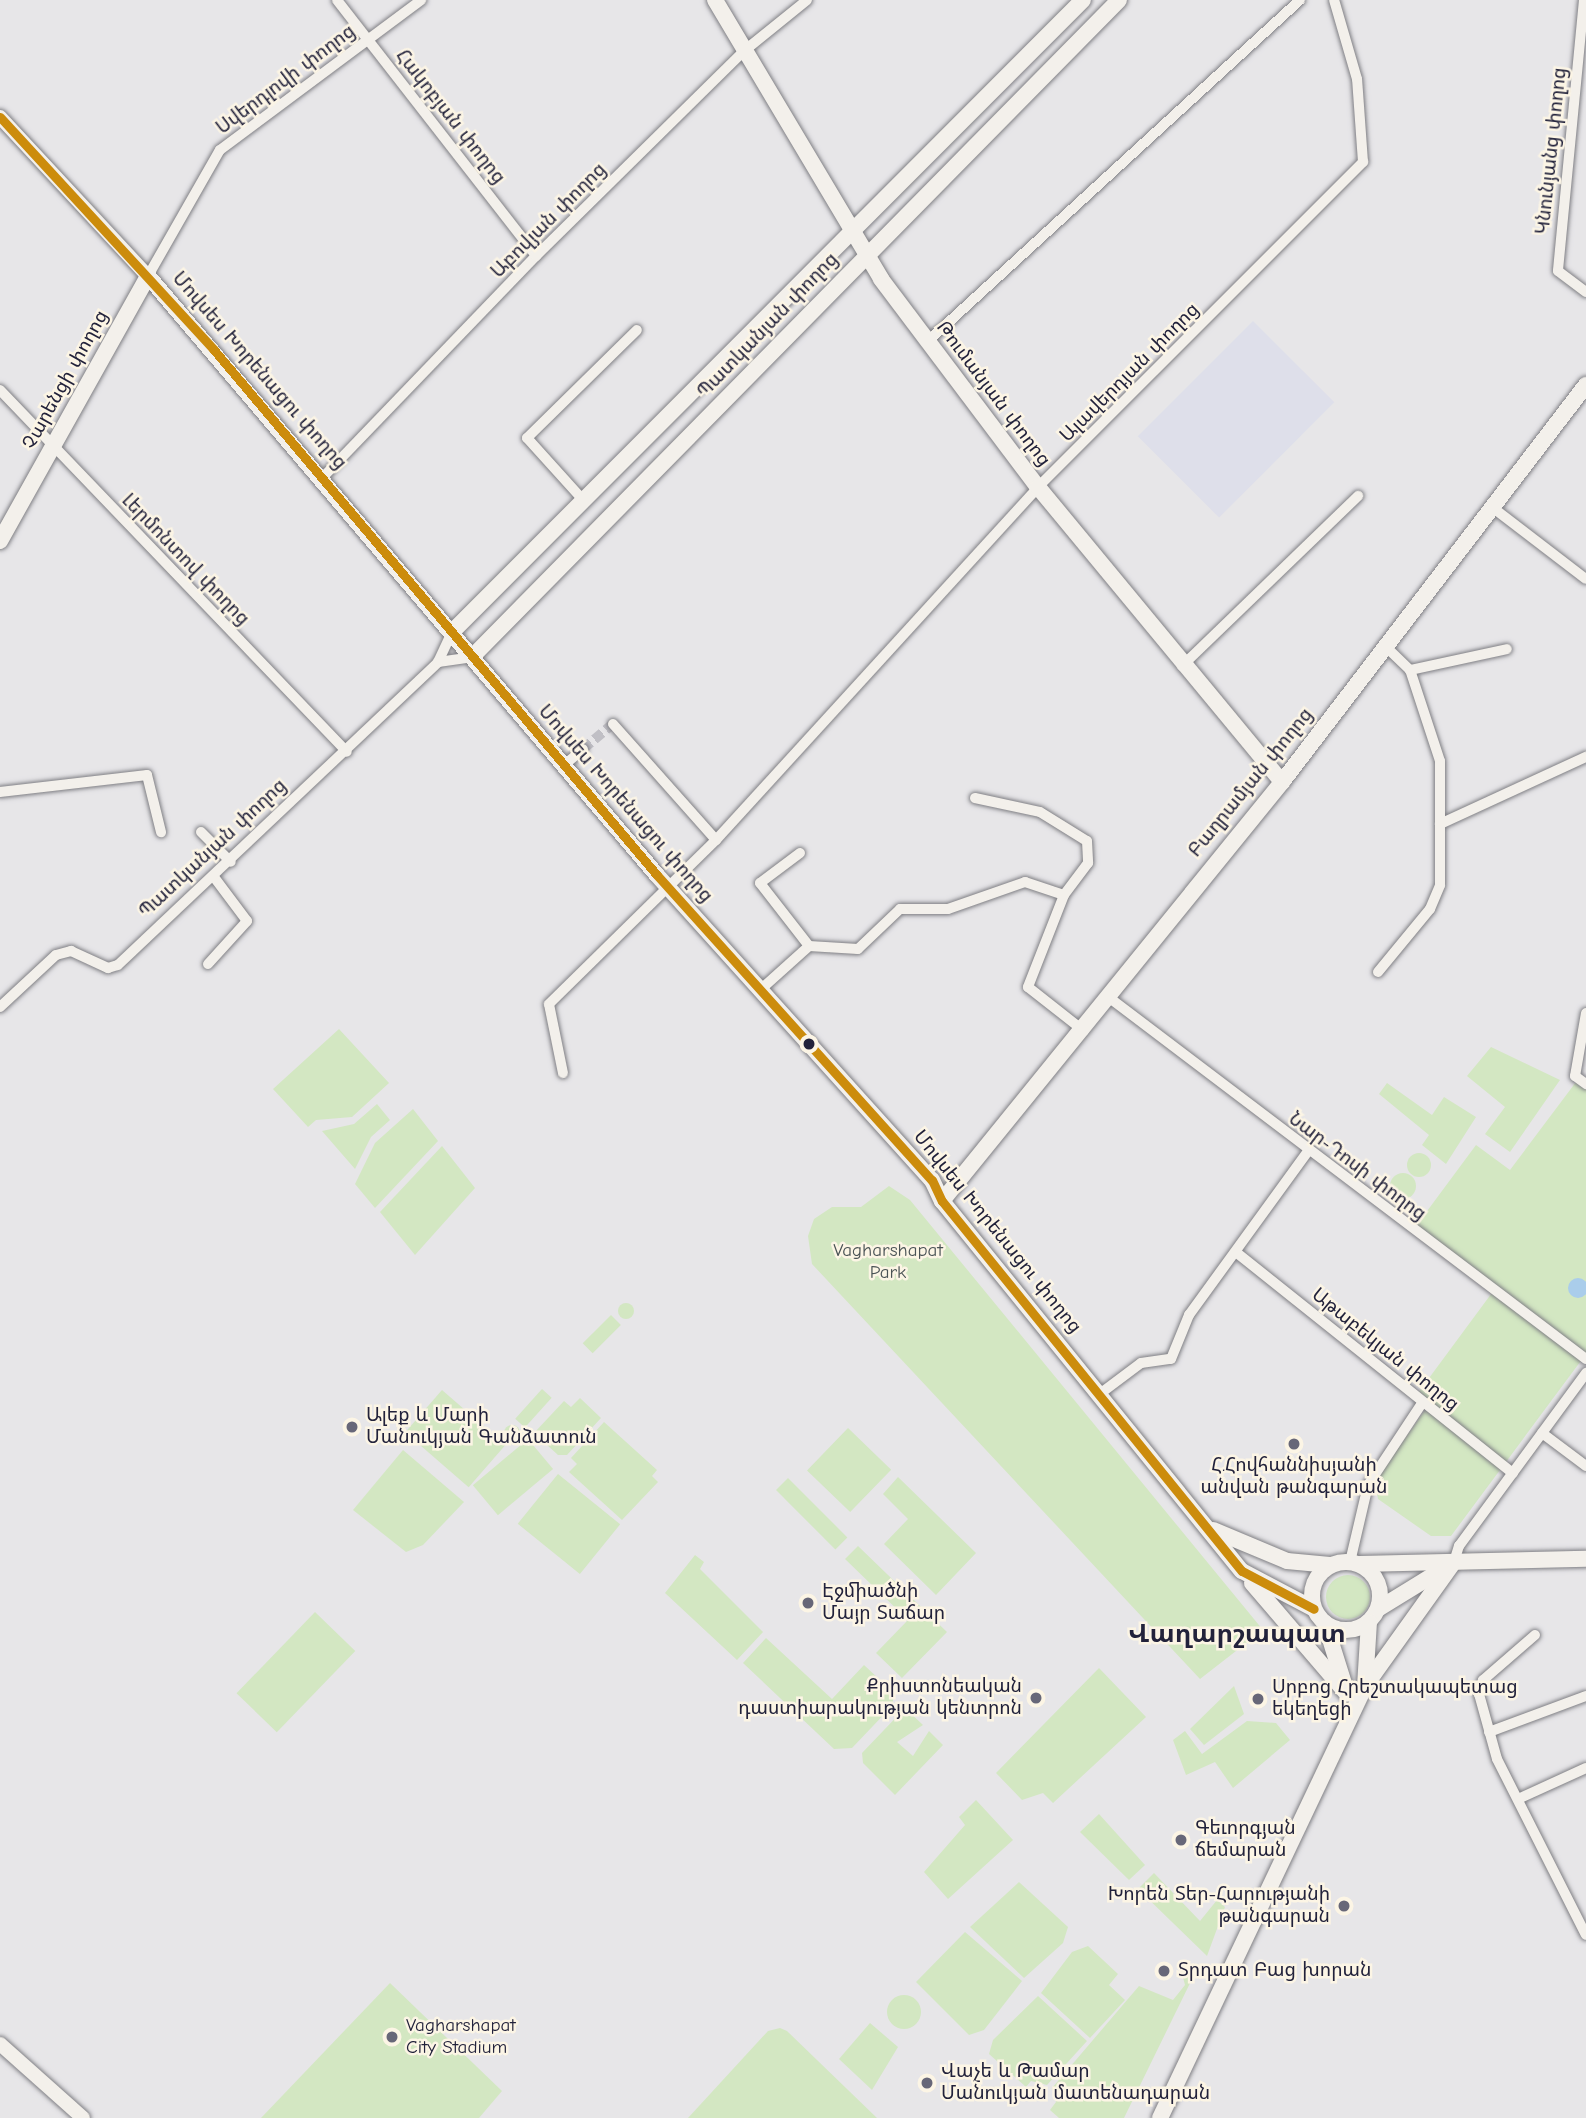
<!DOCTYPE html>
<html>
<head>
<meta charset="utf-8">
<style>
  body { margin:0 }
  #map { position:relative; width:1586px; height:2118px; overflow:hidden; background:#e7e6e8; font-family:"Comic Neue","Noto Sans Armenian",sans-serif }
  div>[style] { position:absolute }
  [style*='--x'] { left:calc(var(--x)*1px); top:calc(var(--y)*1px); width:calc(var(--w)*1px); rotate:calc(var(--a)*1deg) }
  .built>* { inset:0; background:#dedfea; transform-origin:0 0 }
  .green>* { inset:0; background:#d3e7c2; transform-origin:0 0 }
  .round { border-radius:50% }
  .water>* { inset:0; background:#aacdeb }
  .minor-tunnel>* { height:10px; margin-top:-5px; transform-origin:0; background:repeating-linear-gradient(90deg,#c0bfc5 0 10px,transparent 0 15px) }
  .roads { filter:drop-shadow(0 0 2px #7f7f84) drop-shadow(0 0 2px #7f7f84) }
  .minor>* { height:10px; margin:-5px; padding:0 5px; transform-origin:5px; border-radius:5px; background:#f3f0eb }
  .tertiary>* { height:14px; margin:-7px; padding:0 7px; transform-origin:7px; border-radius:7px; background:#f3f0eb }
  .secondary>* { height:16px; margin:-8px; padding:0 8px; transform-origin:8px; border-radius:8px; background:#f3f0eb }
  .secondary>.ring { margin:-8px; padding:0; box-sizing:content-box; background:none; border:16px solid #f3f0eb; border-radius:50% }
  .bus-1>* { height:9px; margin:-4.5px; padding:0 4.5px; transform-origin:4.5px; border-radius:4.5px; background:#cc8c0c }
  .dots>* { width:19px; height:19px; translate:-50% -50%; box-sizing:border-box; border:4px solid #fcf5e5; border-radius:50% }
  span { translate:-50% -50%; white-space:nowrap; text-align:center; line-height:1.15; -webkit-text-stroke:5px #fcf5e5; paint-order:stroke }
  .street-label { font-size:19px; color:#22223b }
  .park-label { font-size:19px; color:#4a5355 }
  .poi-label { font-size:19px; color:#22223b }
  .left { translate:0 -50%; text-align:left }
  .right { translate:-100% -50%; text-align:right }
  .district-label { font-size:26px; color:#22223b; font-weight:700 }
</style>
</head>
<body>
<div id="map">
  <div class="built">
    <div style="left:1253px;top:321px;width:115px;height:163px;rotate:45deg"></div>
  </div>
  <div class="green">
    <div style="clip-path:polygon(339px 1029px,389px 1083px,352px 1117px,316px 1120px,308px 1127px,273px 1089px)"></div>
    <div style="clip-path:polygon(1491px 1047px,1560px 1080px,1510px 1152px,1485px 1134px,1505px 1107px,1467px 1076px)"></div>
    <div style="clip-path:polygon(1576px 1082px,1586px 1090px,1586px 1354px,1451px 1536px,1431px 1536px,1378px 1499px,1375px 1481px,1430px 1403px,1418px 1393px,1497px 1286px,1416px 1226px,1476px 1145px,1510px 1170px)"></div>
    <div style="clip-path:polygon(1387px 1083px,1432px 1115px,1444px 1097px,1476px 1117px,1446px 1164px,1422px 1145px,1429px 1135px,1379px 1094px)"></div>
    <div style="clip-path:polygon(377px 1104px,390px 1120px,371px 1137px,355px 1169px,322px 1131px,354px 1124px)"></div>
    <div style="clip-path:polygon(413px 1109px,438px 1141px,375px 1208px,355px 1184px,375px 1143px)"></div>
    <div style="clip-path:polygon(442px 1146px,475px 1188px,415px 1255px,380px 1212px)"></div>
    <div class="round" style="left:1407px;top:1153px;width:24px;height:24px"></div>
    <div class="round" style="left:1390px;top:1173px;width:26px;height:26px"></div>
    <div style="clip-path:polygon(889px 1186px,910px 1200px,1263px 1630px,1200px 1679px,812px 1264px,808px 1236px,814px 1219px,832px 1207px,861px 1207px)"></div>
    <div class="round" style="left:618px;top:1303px;width:16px;height:16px"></div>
    <div style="left:611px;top:1315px;width:14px;height:40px;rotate:45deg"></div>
    <div style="left:542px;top:1389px;width:13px;height:40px;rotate:42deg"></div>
    <div style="left:442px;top:1390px;width:84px;height:56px;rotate:41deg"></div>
    <div style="clip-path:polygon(580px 1398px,601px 1418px,567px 1455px,558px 1455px,534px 1433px,564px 1401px,571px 1407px)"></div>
    <div style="clip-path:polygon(604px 1422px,657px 1470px,652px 1476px,658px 1482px,622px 1520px,569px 1472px,577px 1464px,571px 1458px)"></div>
    <div class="round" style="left:504px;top:1425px;width:16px;height:16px"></div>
    <div style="left:848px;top:1428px;width:60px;height:59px;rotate:44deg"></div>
    <div style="left:528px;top:1439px;width:39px;height:72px;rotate:50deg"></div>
    <div style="clip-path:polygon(403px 1450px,464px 1502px,423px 1545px,406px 1552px,353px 1510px)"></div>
    <div style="left:558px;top:1474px;width:80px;height:64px;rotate:39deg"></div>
    <div style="clip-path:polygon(898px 1477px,976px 1553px,936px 1595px,884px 1544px,908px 1519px,883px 1494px)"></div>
    <div style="left:788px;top:1478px;width:84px;height:17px;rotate:45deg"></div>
    <div style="clip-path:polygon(858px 1546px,947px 1632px,902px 1678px,876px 1653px,908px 1620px,845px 1559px)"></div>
    <div style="clip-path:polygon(695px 1555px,704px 1562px,700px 1569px,763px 1632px,737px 1660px,665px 1593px)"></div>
    <div class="round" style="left:1326px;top:1575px;width:44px;height:44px"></div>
    <div style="left:315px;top:1612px;width:56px;height:113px;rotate:44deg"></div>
    <div style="clip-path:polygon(766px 1638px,832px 1699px,864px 1665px,893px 1692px,893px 1705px,852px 1748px,834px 1749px,743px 1663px)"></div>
    <div style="clip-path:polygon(1099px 1668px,1146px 1717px,1053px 1803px,1043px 1793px,1022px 1800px,996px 1773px)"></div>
    <div style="clip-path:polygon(1234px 1686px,1244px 1714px,1204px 1745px,1190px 1729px)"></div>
    <div style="clip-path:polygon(905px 1708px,923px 1725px,897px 1742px,913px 1756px,929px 1731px,943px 1745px,895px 1795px,863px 1763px,862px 1753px)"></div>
    <div style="clip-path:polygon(1247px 1721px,1276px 1723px,1290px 1740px,1233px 1788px,1215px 1762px,1186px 1775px,1173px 1740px,1185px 1731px,1202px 1754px)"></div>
    <div style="clip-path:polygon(976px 1800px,1013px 1840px,948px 1899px,924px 1872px,965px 1825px,959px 1817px)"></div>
    <div style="clip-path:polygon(1099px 1814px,1145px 1865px,1129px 1880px,1080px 1832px)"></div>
    <div style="clip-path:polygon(1154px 1873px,1200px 1921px,1217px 1900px,1225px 1907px,1207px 1956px,1138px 1889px)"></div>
    <div style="clip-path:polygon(1019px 1882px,1068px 1927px,1063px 1943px,1024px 1978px,970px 1927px)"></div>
    <div style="clip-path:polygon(965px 1932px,1022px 1981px,984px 2030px,969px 2035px,916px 1982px)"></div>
    <div style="clip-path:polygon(1088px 1946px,1118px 1974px,1109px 1985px,1125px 2000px,1090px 2038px,1041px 1993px,1072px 1952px)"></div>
    <div style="clip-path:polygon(1179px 1962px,1194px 1975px,1124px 2118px,1059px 2118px,1050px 2110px,1056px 2102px,1052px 2088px,1139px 1986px,1173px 2000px,1185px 1985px)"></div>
    <div style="clip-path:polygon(390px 1983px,502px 2091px,479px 2118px,261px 2118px)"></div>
    <div class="round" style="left:887px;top:1995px;width:34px;height:34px"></div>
    <div style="clip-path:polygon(1038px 1996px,1087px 2041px,1047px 2085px,1031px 2081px,1026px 2087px,989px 2054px,993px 2040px)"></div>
    <div style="clip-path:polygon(870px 2023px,898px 2047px,872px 2090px,839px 2059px)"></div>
    <div style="clip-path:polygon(780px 2028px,787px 2031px,877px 2118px,688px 2118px,768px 2031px)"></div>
  </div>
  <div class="water">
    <div class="round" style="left:1568px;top:1278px;width:20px;height:20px"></div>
  </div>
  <div class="minor-tunnel">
    <div style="--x:583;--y:749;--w:39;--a:-40"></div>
  </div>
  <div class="roads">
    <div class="minor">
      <div style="--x:337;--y:0;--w:324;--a:52.1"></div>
      <div style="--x:1584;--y:0;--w:272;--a:95.5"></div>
      <div style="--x:1558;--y:271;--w:35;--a:37"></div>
      <div style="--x:148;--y:276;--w:145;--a:-60.3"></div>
      <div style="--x:220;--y:150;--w:251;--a:-36.7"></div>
      <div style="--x:927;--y:342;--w:506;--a:-42.52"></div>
      <div style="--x:0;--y:390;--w:501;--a:46.21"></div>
      <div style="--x:324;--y:476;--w:306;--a:-46.1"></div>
      <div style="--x:536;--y:256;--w:292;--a:-44.6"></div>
      <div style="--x:744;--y:51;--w:81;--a:-39"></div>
      <div style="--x:584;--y:501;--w:85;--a:-132.1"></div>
      <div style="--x:527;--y:438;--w:154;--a:-44.5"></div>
      <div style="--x:1492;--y:507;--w:118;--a:37.5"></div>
      <div style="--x:438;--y:662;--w:34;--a:-8"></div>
      <div style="--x:1182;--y:666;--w:245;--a:-44"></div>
      <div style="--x:1410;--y:670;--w:99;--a:-12.2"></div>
      <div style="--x:613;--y:724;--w:155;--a:48.4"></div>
      <div style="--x:563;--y:766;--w:26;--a:-40"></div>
      <div style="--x:0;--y:792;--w:148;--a:-6.6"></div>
      <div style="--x:147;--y:775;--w:59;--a:76.2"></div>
      <div style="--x:975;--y:798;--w:66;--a:12.2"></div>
      <div style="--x:1040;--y:812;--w:55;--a:31.7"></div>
      <div style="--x:1087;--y:841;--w:22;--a:87"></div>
      <div style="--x:1088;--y:863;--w:40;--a:127"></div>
      <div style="--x:1064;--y:895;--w:99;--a:111.4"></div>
      <div style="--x:1028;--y:987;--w:71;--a:38.2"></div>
      <div style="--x:1440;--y:824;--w:161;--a:-24.7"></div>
      <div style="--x:201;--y:832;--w:42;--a:45"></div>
      <div style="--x:800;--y:853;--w:50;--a:143.1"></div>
      <div style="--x:760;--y:883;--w:80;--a:52.1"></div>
      <div style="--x:208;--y:964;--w:58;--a:-47.8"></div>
      <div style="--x:247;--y:921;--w:55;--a:-126.9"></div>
      <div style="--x:1378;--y:972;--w:82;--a:-50.5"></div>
      <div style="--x:1430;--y:909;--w:26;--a:-67"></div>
      <div style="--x:1440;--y:885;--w:124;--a:-90"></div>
      <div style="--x:1440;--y:761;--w:96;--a:-108.2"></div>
      <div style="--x:1410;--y:670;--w:33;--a:-136"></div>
      <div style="--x:759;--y:991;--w:67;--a:-42"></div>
      <div style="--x:809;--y:946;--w:49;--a:3.5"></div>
      <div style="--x:858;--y:949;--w:58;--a:-43.6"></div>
      <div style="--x:900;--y:909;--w:48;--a:0"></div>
      <div style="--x:948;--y:909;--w:82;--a:-19.3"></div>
      <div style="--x:1025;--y:882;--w:41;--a:18.4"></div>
      <div style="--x:1111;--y:999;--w:596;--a:37.16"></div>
      <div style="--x:0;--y:1007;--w:76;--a:-42.9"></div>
      <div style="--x:56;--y:955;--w:16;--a:-15"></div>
      <div style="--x:71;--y:951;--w:41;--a:24.7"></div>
      <div style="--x:108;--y:968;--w:10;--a:-17"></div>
      <div style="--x:118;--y:965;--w:441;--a:-43.4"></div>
      <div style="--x:438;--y:662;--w:33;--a:-65"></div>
      <div style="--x:1586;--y:1013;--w:64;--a:99.9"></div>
      <div style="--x:1575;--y:1076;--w:14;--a:36"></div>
      <div style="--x:563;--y:1073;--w:70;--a:-101.5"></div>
      <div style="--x:549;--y:1004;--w:234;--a:-44.5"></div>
      <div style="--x:716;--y:840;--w:478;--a:-47.6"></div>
      <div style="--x:1038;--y:487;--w:460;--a:-45"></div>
      <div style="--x:1363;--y:162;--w:83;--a:-94.1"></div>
      <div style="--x:1357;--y:79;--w:82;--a:-106.2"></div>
      <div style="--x:1237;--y:1253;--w:353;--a:38.6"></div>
      <div style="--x:1101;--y:1393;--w:50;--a:-36.9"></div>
      <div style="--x:1141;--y:1363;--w:30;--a:-8"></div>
      <div style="--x:1171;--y:1359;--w:48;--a:-67.8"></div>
      <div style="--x:1189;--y:1315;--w:203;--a:-54"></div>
      <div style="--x:1542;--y:1433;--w:55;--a:36.9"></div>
      <div style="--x:1350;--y:1562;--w:79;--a:-76.8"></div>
      <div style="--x:1368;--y:1485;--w:98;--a:-56.6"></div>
      <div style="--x:1454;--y:1562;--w:17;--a:-73"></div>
      <div style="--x:1459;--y:1546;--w:215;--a:-53.7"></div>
      <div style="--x:1535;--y:1635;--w:69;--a:139.1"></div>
      <div style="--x:1483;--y:1680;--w:15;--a:106"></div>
      <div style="--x:1479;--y:1694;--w:67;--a:74.5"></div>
      <div style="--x:1497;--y:1759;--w:197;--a:63.2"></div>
      <div style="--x:1489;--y:1732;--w:103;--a:-20.4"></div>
      <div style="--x:1518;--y:1799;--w:75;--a:-24.5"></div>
    </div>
    <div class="tertiary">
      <div style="--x:0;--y:117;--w:217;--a:47.1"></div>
      <div style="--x:0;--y:2044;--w:111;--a:41.7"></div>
    </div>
    <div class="secondary">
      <div style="--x:715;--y:0;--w:325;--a:59.2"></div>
      <div style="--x:881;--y:279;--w:261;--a:53"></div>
      <div style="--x:1038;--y:487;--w:383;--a:50.4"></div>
      <div style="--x:0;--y:541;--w:304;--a:-60.8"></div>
      <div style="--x:148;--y:276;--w:785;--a:49.65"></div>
      <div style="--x:656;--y:874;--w:412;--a:48"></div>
      <div style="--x:932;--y:1180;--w:23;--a:65"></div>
      <div style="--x:942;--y:1201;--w:476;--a:51"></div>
      <div style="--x:1242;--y:1571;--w:81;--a:27.8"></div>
      <div style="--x:452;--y:632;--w:893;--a:-45.05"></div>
      <div style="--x:472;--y:657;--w:922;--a:-45.44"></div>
      <div style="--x:942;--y:1201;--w:540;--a:-50.94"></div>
      <div style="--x:1282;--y:782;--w:500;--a:-52.56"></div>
      <div style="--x:1213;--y:1530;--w:80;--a:22.7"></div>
      <div style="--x:1287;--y:1561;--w:43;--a:5.3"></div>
      <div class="ring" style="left:1312px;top:1562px;width:52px;height:52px"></div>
      <div style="--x:1360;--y:1564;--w:226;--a:-1.3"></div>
      <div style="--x:1252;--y:1583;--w:146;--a:49.4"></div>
      <div style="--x:1378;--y:1609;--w:82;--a:-31.6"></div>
      <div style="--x:1325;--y:1623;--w:67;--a:72.6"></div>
      <div style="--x:1368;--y:1682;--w:148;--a:-54.4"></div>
      <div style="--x:1160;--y:2118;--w:477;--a:-64.6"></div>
      <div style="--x:1365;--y:1687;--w:65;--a:-86.5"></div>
    </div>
  </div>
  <div class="bus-1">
    <div style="--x:0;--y:117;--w:316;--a:47.4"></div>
    <div style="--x:214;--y:350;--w:686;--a:49.85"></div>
    <div style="--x:656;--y:874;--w:412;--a:48"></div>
    <div style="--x:932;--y:1180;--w:23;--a:65"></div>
    <div style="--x:942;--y:1201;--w:476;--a:51"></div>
    <div style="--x:1242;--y:1571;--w:81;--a:27.8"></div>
  </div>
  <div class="dots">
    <div style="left:809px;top:1044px;background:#22223b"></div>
    <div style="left:352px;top:1427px;background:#676778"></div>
    <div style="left:1294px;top:1444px;background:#676778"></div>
    <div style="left:808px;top:1603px;background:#676778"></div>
    <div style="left:1036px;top:1698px;background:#676778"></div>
    <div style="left:1258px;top:1699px;background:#676778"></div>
    <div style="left:1181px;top:1840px;background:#676778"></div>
    <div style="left:1344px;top:1906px;background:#676778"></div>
    <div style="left:1164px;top:1971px;background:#676778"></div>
    <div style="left:392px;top:2037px;background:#676778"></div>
    <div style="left:927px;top:2083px;background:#676778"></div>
  </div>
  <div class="street-label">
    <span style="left:286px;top:80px;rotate:-37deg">Սվերդլովի փողոց</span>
    <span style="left:450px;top:117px;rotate:52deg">Հակոբյան փողոց</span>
    <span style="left:1552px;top:151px;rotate:-84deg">Կնունյանց փողոց</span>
    <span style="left:549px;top:221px;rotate:-45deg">Աբովյան փողոց</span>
    <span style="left:768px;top:326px;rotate:-46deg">Պատկանյան փողոց</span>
    <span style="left:259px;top:371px;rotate:49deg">Մովսես Խորենացու փողոց</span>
    <span style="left:1130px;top:373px;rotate:-45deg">Ալավերդյան փողոց</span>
    <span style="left:66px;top:380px;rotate:-61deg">Չարենցի փողոց</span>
    <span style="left:993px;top:394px;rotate:53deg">Թումանյան փողոց</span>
    <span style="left:185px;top:560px;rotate:46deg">Լերմոնտով փողոց</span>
    <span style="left:1251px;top:783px;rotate:-51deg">Բաղրամյան փողոց</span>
    <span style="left:625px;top:804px;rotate:49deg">Մովսես Խորենացու փողոց</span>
    <span style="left:213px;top:849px;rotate:-43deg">Պատկանյան փողոց</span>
    <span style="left:1357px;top:1167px;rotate:37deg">Նար-Դոսի փողոց</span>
    <span style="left:997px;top:1232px;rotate:51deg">Մովսես Խորենացու փողոց</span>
    <span style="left:1385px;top:1350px;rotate:39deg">Աթաբեկյան փողոց</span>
  </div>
  <div class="park-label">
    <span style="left:888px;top:1262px">Vagharshapat<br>Park</span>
  </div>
  <div class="poi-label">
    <span class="left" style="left:366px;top:1427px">Ալեք և Մարի<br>Մանուկյան Գանձատուն</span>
    <span style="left:1294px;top:1477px">Հ.Հովհաննիսյանի<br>անվան թանգարան</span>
    <span class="left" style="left:822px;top:1603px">Էջմիածնի<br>Մայր Տաճար</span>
    <span class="right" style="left:1022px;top:1698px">Քրիստոնեական<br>դաստիարակության կենտրոն</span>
    <span class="left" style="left:1272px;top:1699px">Սրբոց Հրեշտակապետաց<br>եկեղեցի</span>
    <span class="left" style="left:1195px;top:1840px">Գեւորգյան<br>ճեմարան</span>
    <span class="right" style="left:1330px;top:1906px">Խորեն Տեր-Հարությանի<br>թանգարան</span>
    <span class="left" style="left:1178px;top:1971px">Տրդատ Բաց խորան</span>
    <span class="left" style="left:406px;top:2037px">Vagharshapat<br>City Stadium</span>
    <span class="left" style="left:941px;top:2083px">Վաչե և Թամար<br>Մանուկյան մատենադարան</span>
  </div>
  <div class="district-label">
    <span style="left:1237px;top:1635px">Վաղարշապատ</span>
  </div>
</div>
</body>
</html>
